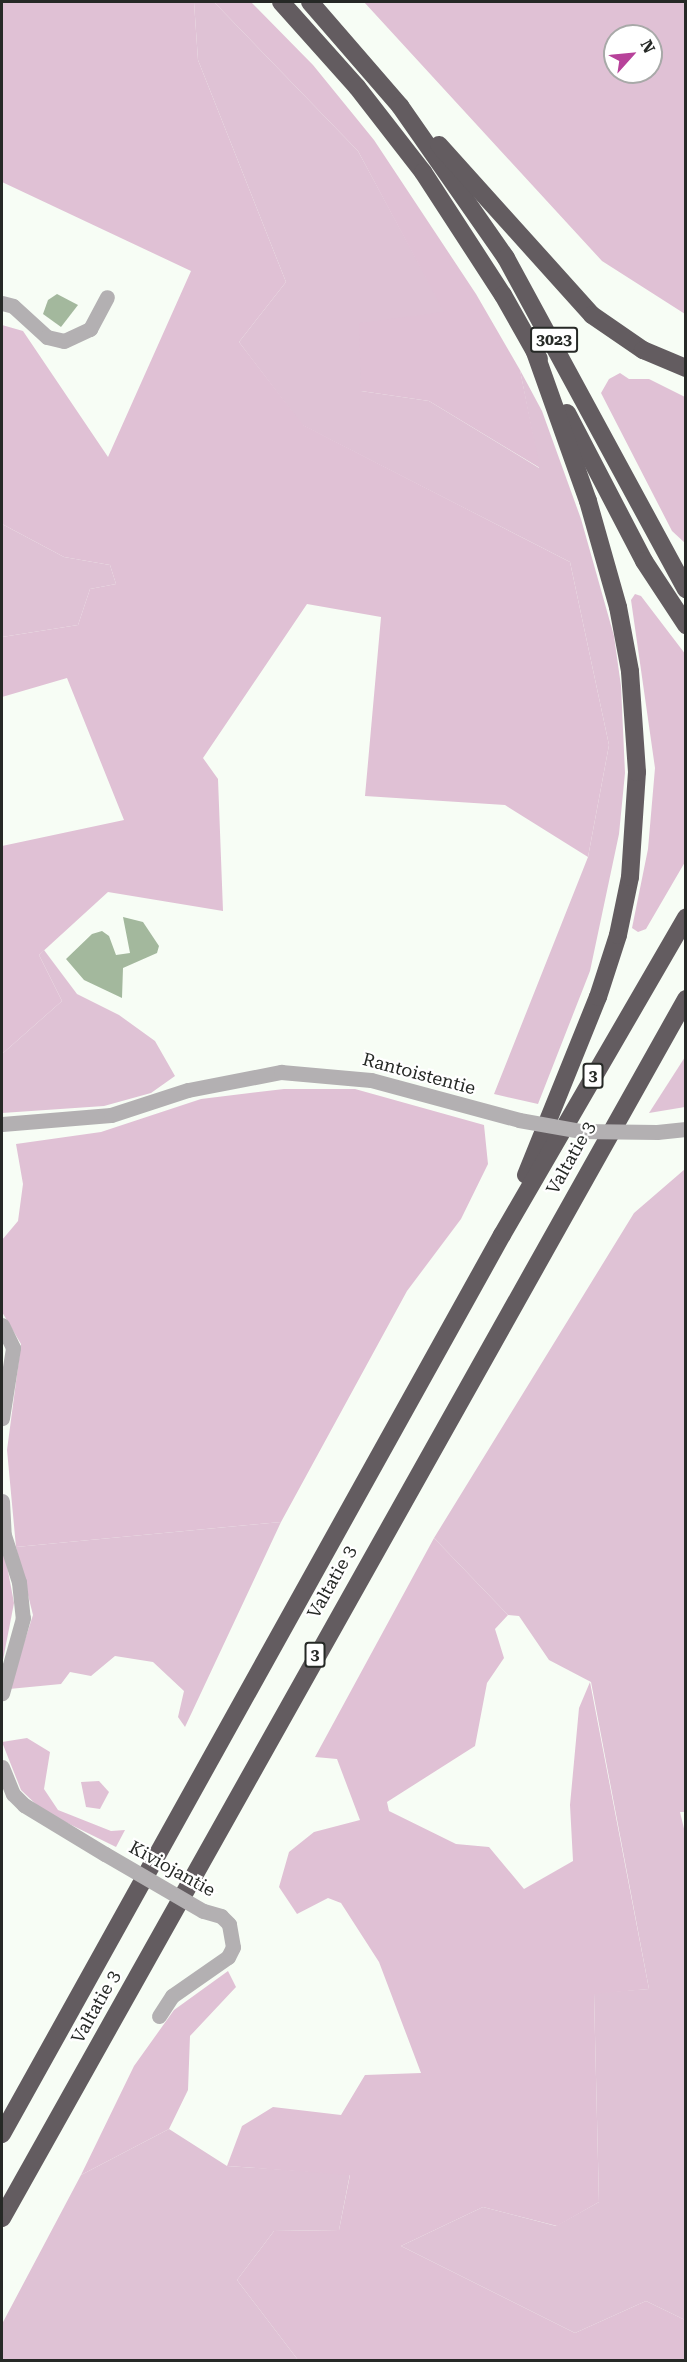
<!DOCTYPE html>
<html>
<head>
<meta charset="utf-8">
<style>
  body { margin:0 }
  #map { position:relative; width:687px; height:2362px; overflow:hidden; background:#f7fdf5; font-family:"Roboto Serif",serif }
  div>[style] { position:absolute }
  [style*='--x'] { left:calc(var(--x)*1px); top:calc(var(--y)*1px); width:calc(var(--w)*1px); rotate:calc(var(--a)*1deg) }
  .green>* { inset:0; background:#dfc2d5 }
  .forest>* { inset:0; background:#e0c1d5 }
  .water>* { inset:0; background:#a3b89d }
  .minor>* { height:15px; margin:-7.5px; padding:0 7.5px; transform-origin:7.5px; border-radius:7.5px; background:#b3b0b2 }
  .highway>* { height:18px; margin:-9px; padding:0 9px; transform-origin:9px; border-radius:9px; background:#635c60 }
  .minor-bridge>* { height:15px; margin:-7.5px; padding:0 7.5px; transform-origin:7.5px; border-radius:7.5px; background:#b3b0b2 }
  span { translate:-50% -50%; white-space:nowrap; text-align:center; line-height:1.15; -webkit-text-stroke:4.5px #fff; paint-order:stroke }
  .shield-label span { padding:2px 4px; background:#fff; border:2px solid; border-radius:4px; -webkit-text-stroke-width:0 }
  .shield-label { font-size:16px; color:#262926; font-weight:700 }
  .street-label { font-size:18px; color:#262926 }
  .frame { position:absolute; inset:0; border:3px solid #262926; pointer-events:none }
  .north { position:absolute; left:603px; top:24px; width:60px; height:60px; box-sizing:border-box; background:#fff; border:2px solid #a8a9a8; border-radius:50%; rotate:63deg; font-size:16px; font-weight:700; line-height:24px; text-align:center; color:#262926 }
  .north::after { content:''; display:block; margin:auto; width:21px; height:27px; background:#b7429a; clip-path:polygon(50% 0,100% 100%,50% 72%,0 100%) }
</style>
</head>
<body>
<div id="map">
  <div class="green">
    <div style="clip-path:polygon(194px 2px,214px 2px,358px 151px,445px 312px,361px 391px,429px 401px,539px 468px,520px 370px,542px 411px,581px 519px,614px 636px,621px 686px,625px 773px,619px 834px,590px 971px,538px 1104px,494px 1094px,588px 857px,609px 745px,570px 562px,302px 425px,239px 342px,286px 282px,198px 60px)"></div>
    <div style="clip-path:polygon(2px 524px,64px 557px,110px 565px,116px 584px,90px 589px,78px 625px,2px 637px)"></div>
    <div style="clip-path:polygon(44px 950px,77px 994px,119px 1015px,155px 1041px,175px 1076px,151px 1093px,104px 1106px,2px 1113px,2px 1054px,62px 1001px,39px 955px)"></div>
    <div style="clip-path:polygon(685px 1057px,685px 1107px,649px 1113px)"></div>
    <div style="clip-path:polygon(685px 1169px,686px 1812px,680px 1812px,686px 1837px,685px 2320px,646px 2301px,575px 2333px,401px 2246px,483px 2207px,556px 2226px,599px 2202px,594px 1993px,649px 1989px,591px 1682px,549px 1660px,519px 1616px,508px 1615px,434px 1538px,634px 1213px)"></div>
    <div style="clip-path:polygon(281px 1522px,185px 1727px,178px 1717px,184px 1691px,153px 1662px,115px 1656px,91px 1676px,70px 1672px,61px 1684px,9px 1689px,33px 1615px,16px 1547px)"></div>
    <div style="clip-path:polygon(169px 2129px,227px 2166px,350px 2174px,339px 2230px,274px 2231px,237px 2280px,298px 2360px,2px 2360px,2px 2324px,81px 2175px)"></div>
  </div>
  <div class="forest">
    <div style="clip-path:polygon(2px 2px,194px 2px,198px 60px,286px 282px,239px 342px,303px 425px,570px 562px,609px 745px,588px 857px,505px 805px,365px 796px,381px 617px,307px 604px,203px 758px,218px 779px,223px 911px,108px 892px,39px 955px,62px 1001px,2px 1054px,2px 846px,124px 820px,67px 678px,2px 697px,2px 637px,78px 625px,90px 589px,116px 584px,110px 565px,64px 557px,2px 524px,2px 325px,23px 331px,108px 457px,191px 271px,2px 182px)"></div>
    <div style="clip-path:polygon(214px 2px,251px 2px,313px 65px,374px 140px,476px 294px,520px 370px,540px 468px,429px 401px,361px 391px,359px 323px,444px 312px,358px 151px)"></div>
    <div style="clip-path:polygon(evenodd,364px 2px,685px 2px,685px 314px,602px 261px,364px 2px,615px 36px,651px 36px,651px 72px,615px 72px,615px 36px)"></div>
    <div style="clip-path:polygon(620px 373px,629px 379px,649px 379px,685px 397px,685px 543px,672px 531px,601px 393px,609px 379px)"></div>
    <div style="clip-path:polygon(635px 594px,641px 596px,686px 655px,685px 862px,646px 929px,638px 932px,632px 928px,648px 849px,655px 768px,631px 600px)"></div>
    <div style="clip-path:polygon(284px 1089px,355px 1089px,484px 1125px,488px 1164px,461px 1219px,407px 1291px,281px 1522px,16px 1547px,7px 1450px,21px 1344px,2px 1312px,2px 1240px,18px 1221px,23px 1184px,16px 1144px,101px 1132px,201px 1099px)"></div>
    <div style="clip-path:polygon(434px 1538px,508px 1615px,495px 1629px,504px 1658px,487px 1683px,475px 1746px,387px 1802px,389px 1811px,456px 1844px,489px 1847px,524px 1889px,573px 1861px,570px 1805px,579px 1708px,590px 1682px,649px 1989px,594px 1994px,599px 2202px,557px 2226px,483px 2207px,401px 2246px,575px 2333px,646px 2301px,685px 2320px,685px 2360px,298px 2360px,237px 2280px,274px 2231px,339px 2230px,350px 2175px,227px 2166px,242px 2126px,273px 2107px,341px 2115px,365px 2075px,421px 2073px,379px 1962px,341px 1903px,328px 1898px,297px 1914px,279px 1887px,289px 1852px,314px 1832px,360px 1820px,337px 1759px,315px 1757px)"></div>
    <div style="clip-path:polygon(2px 1539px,14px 1603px,2px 1665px)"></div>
    <div style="clip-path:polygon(27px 1738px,50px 1752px,44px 1789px,58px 1810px,111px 1831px,125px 1830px,116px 1847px,43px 1811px,21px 1790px,2px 1742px)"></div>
    <div style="clip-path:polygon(99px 1781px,109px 1792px,100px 1809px,86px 1807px,81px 1782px)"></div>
    <div style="clip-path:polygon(228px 1971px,236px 1987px,190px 2036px,188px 2090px,169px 2129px,81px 2175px,134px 2066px,174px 2010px)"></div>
  </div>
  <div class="water">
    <div style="clip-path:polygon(57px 294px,78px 305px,61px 327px,43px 314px,48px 300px)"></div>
    <div style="clip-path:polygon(123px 917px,143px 922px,159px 946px,157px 953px,123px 968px,122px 998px,84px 980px,66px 959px,92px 934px,102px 931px,109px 936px,116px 955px,130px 953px)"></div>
  </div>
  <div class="minor">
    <div style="--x:2;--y:303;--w:11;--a:15"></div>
    <div style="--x:13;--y:306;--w:46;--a:42.4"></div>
    <div style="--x:47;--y:337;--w:17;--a:13"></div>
    <div style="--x:64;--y:341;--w:29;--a:-25"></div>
    <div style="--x:90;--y:329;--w:36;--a:-62"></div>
    <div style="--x:2;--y:1124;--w:109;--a:-4.7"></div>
    <div style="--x:111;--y:1115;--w:81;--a:-18"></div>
    <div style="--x:188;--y:1090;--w:95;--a:-11"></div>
    <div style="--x:281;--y:1072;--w:90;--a:5.1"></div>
    <div style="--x:371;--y:1080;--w:153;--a:15.1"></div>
    <div style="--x:657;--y:1132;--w:29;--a:-6"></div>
    <div style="--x:2;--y:1325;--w:25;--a:64"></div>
    <div style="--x:13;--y:1348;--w:71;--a:98.9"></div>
    <div style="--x:2;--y:1501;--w:34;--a:87"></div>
    <div style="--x:4;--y:1535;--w:49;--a:72.3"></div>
    <div style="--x:19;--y:1582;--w:36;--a:84"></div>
    <div style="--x:23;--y:1618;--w:78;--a:105.6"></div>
    <div style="--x:2;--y:1767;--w:29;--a:68"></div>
    <div style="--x:13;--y:1794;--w:16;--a:45"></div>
    <div style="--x:24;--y:1805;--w:95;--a:31.2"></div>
    <div style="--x:159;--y:2016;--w:24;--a:-57"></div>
    <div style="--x:172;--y:1996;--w:68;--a:-34.9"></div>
    <div style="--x:228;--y:1957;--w:11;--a:-63"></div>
    <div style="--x:233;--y:1947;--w:23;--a:-100"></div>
    <div style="--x:229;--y:1924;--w:11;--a:-135"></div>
    <div style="--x:221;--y:1916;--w:19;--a:-164"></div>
  </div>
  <div class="highway">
    <div style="--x:281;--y:2;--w:114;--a:48.2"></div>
    <div style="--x:357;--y:87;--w:108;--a:52.2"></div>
    <div style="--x:423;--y:172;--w:147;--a:57"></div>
    <div style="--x:503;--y:295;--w:73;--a:60.6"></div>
    <div style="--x:310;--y:2;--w:138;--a:49.1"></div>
    <div style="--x:400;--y:106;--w:185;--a:55.1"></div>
    <div style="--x:506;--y:258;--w:377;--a:61.5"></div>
    <div style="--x:439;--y:145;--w:229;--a:48"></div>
    <div style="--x:592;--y:315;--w:62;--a:34.5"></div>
    <div style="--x:643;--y:350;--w:47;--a:22.7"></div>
    <div style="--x:567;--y:413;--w:167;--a:62.5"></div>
    <div style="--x:644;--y:561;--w:77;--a:56.7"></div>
    <div style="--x:526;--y:1175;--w:192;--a:-68"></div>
    <div style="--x:598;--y:997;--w:65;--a:-72.1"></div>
    <div style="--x:618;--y:935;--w:59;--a:-78.3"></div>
    <div style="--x:630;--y:877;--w:105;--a:-86.2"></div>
    <div style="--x:637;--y:772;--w:101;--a:-94"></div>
    <div style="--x:630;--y:671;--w:65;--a:-100.6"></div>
    <div style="--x:618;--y:607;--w:110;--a:-105.8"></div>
    <div style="--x:588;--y:501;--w:161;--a:-109.6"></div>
    <div style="--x:2;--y:2134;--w:1029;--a:-60.92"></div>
    <div style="--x:502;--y:1235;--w:367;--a:-59.9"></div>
    <div style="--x:2;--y:2218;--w:1398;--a:-60.7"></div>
  </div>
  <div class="minor-bridge">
    <div style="--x:519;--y:1120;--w:62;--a:10.2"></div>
    <div style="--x:580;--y:1131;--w:77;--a:0.7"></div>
    <div style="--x:105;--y:1854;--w:113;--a:30.2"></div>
  </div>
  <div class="shield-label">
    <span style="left:554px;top:340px">3023</span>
    <span style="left:593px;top:1076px">3</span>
    <span style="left:315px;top:1655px">3</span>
  </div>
  <div class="street-label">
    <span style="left:419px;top:1074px;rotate:15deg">Rantoistentie</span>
    <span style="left:571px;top:1158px;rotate:-61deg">Valtatie 3</span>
    <span style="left:332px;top:1582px;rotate:-61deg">Valtatie 3</span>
    <span style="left:172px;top:1869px;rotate:29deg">Kiviojantie</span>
    <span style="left:96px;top:2007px;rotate:-61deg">Valtatie 3</span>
  </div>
  <div class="frame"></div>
  <div class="north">N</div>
</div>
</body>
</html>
